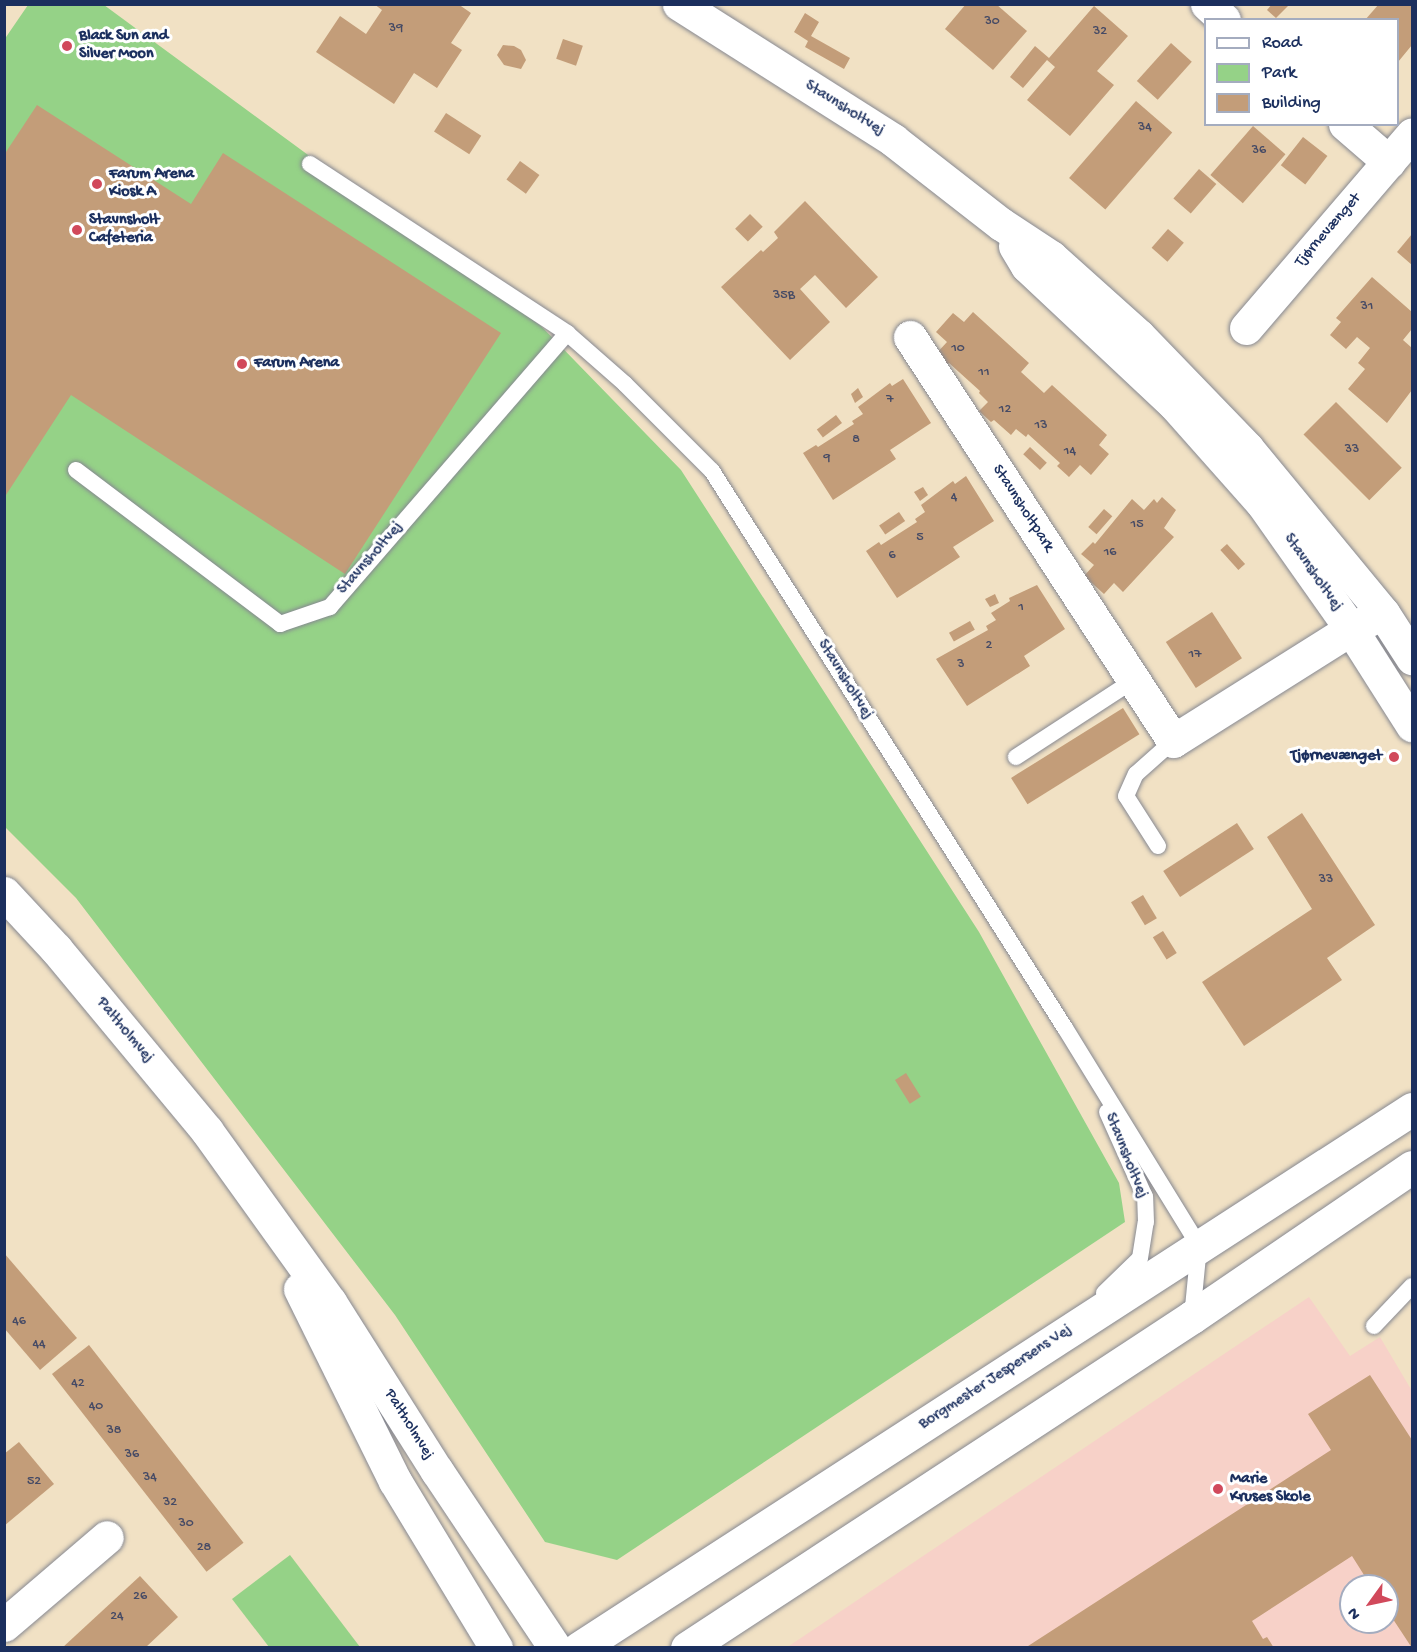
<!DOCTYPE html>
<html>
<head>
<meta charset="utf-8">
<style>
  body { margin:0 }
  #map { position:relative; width:1417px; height:1652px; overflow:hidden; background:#f1e1c4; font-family:"Gochi Hand",sans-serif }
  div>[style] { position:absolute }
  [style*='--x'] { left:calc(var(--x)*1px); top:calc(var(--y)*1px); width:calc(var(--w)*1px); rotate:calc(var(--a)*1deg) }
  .built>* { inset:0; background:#f7d1c8 }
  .green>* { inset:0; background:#95d287 }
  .building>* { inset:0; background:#c39d79; transform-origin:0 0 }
  .roads { filter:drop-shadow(0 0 2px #868891) drop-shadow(0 0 2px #868891) }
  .service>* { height:16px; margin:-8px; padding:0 8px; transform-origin:8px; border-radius:8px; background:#fff }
  .minor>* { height:33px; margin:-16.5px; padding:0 16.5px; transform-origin:16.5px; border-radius:16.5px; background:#fff }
  .tertiary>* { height:33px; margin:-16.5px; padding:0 16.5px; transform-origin:16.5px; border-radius:16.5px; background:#fff }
  .dots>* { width:16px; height:16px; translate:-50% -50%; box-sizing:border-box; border:3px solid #fff; border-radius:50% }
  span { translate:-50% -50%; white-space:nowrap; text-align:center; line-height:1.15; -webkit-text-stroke:6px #fff; paint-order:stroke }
  .number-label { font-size:14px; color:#454a65 }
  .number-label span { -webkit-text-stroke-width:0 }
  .poi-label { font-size:16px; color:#1b2f5e; font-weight:700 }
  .left { translate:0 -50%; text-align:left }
  .right { translate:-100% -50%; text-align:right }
  .street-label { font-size:16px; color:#1b2f5e }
  .frame { position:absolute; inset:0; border:6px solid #1b2f5e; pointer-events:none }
  .legend { position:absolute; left:1204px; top:18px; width:195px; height:108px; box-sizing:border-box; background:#fff; border:2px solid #a4acbf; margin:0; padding:8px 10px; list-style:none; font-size:18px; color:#1b2f5e }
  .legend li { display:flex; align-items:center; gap:12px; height:30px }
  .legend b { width:30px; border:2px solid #a4acbf }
  .north { position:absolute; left:1339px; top:1574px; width:60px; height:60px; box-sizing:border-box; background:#fff; border:2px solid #a4acbf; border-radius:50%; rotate:237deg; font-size:16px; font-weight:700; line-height:24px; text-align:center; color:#1b2f5e }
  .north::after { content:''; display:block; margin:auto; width:21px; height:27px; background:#d1495b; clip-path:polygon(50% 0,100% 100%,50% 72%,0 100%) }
</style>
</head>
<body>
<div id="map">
  <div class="built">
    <div style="clip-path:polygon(evenodd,1309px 1297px,1350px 1356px,1380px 1337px,1412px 1391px,1412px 1647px,786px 1648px,1309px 1297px,1351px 1586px,1387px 1586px,1387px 1622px,1351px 1622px,1351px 1586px)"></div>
  </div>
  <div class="green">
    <div style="clip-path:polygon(28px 5px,104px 5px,541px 326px,681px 470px,979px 932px,1119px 1183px,1125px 1222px,617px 1560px,545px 1542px,395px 1315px,76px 898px,5px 827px,4px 40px)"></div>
    <div style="clip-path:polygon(290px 1555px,360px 1647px,269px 1647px,232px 1599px)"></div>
  </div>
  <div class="building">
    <div style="clip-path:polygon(374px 4px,458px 4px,471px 13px,451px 43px,462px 50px,437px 88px,414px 73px,394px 104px,316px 52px,340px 16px,366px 34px,382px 10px)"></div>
    <div style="clip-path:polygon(966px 4px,996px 4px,1027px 31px,993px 70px,945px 29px)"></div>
    <div style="clip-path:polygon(1272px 4px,1290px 4px,1276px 18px,1267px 10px)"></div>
    <div style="clip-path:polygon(1379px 4px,1412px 4px,1412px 45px,1398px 62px,1398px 20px,1365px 20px)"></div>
    <div style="clip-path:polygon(1094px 6px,1128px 36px,1097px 71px,1114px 85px,1070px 136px,1027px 100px,1055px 67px,1047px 60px,1023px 88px,1010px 77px,1035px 46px,1049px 58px)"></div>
    <div style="clip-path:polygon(805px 13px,819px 22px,811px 36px,850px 58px,844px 69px,805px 47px,808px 41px,794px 32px)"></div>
    <div style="left:563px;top:39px;width:21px;height:21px;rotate:19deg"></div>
    <div style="left:1171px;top:43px;width:28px;height:51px;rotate:42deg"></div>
    <div style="clip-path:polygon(503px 45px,514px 46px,521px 50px,526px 60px,521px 69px,504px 65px,497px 55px)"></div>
    <div style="left:1136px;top:101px;width:48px;height:102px;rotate:41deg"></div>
    <div style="clip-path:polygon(37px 105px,191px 204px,223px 153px,501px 333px,345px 574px,71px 395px,4px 498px,4px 155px)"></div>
    <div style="left:446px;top:113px;width:42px;height:22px;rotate:33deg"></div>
    <div style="left:1253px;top:126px;width:43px;height:65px;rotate:41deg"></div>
    <div style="left:1303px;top:137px;width:31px;height:36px;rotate:38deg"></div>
    <div style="left:520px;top:161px;width:24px;height:23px;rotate:36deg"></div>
    <div style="left:1199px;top:169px;width:23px;height:39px;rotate:41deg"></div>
    <div style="clip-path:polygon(805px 201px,878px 277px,846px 308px,815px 275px,800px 289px,830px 322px,790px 360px,721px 287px,761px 250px,763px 252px,778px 238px,774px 232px)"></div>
    <div style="left:750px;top:214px;width:18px;height:21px;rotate:45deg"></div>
    <div style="left:1168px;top:229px;width:21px;height:25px;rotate:41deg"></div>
    <div style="clip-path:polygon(1412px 234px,1412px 265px,1397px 252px)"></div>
    <div style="clip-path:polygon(1372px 277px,1412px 312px,1412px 329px,1403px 340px,1412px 348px,1412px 390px,1387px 423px,1348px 389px,1365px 369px,1358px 363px,1370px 348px,1357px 337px,1346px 349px,1330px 335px,1341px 322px,1336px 318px)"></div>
    <div style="clip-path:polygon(973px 312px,1029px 363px,1021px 372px,1044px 393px,1052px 385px,1107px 435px,1099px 445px,1109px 454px,1091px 475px,1080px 465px,1069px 477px,1057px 466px,1060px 463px,1028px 434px,1026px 437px,1016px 429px,1011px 435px,994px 420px,991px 422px,979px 411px,988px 402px,979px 393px,980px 391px,949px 363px,946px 366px,935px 355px,947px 342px,936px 332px,953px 313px,964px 322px)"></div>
    <div style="clip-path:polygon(903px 379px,931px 423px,890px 450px,896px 459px,833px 500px,803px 453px,816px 445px,818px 447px,854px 424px,852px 421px,863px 414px,858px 407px,890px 383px,892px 386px)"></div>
    <div style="clip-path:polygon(858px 388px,863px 397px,855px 403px,851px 394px)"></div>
    <div style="left:1336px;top:402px;width:93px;height:46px;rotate:45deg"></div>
    <div style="left:836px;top:415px;width:10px;height:24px;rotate:53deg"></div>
    <div style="left:1030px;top:447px;width:23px;height:10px;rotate:43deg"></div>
    <div style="clip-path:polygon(966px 476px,994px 521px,953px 547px,960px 557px,897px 598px,866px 551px,879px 542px,881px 545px,917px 522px,915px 519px,925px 512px,921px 505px,953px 481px,955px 484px)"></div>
    <div style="clip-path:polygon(923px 487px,928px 495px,920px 501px,914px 492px)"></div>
    <div style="clip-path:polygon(1162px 497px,1176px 510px,1164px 528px,1174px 537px,1123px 592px,1114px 583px,1104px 594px,1084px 576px,1094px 565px,1081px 554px,1093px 542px,1095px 544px,1132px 499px,1144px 510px,1154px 499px,1157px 503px)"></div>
    <div style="left:1104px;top:509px;width:11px;height:24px;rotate:41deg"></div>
    <div style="left:899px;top:512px;width:11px;height:24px;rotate:56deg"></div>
    <div style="left:1227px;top:544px;width:27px;height:9px;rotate:48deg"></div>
    <div style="clip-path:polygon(1037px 585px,1065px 629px,1024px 656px,1030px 666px,967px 706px,936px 659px,988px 630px,986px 626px,996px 620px,991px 613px,1010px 601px,1009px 598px)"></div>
    <div style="clip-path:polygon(995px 594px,999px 603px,990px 607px,985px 599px)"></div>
    <div style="left:1212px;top:612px;width:55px;height:55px;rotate:57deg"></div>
    <div style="left:970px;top:621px;width:10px;height:24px;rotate:61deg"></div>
    <div style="left:1123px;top:708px;width:31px;height:132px;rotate:58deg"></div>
    <div style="clip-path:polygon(1302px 813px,1375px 925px,1327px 958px,1342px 980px,1244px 1046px,1202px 982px,1312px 909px,1267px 837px)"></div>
    <div style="left:1237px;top:823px;width:31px;height:88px;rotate:57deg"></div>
    <div style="left:1143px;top:895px;width:27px;height:14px;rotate:59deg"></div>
    <div style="left:1163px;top:931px;width:26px;height:12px;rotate:58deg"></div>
    <div style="left:906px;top:1073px;width:28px;height:13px;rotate:58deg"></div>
    <div style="clip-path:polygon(4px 1253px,77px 1338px,40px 1370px,4px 1328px)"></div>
    <div style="left:89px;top:1345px;width:251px;height:47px;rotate:52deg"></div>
    <div style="clip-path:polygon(1370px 1375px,1412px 1440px,1412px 1648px,1387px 1610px,1387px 1586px,1371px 1586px,1352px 1556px,1252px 1621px,1263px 1639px,1267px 1637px,1274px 1648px,1025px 1648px,1331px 1450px,1308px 1414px)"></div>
    <div style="clip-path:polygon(19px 1442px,54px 1484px,4px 1526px,4px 1454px)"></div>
    <div style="clip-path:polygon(140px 1576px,178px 1617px,145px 1648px,62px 1648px)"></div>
  </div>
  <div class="roads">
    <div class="service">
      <div style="--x:310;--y:164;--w:308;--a:33.3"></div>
      <div style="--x:567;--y:333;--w:77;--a:41.3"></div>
      <div style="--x:625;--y:384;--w:123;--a:45"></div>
      <div style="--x:712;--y:471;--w:659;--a:57.64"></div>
      <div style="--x:1065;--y:1028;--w:256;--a:58.4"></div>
      <div style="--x:1199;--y:1246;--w:71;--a:95.6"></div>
      <div style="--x:76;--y:470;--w:256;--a:37"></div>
      <div style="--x:280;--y:624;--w:53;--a:-18.8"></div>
      <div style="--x:330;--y:607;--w:362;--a:-49.1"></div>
      <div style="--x:1016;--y:757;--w:141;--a:-33.1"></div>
      <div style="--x:1158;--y:846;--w:59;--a:-122.6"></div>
      <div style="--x:1126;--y:796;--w:24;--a:-66"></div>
      <div style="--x:1136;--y:774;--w:50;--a:-41.7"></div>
      <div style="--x:1104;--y:1293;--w:50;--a:-44.2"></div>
      <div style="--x:1140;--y:1258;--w:36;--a:-81"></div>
      <div style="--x:1146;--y:1222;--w:25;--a:-92"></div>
      <div style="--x:1145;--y:1197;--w:93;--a:-114.1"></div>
      <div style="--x:1374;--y:1326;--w:55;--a:-46.5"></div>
    </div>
    <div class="minor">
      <div style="--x:1207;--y:4;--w:23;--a:43"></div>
      <div style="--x:1345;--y:124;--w:58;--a:40.8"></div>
      <div style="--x:1246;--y:328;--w:255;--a:-49.4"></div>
      <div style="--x:910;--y:337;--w:482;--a:56.9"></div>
      <div style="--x:1173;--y:741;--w:210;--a:-32.2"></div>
      <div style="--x:1351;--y:629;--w:29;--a:-27"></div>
      <div style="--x:4;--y:1625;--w:135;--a:-40.5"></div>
    </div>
    <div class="tertiary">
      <div style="--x:679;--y:4;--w:254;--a:32.4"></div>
      <div style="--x:893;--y:140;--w:137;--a:37.9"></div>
      <div style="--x:1001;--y:224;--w:60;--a:33.4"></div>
      <div style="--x:1051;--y:257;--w:118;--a:41.9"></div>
      <div style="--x:1139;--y:336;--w:156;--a:46"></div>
      <div style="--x:1247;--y:448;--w:214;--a:50.5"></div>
      <div style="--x:1383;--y:613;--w:54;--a:57.2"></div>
      <div style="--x:1015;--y:246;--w:23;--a:59"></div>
      <div style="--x:1027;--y:266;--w:202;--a:43.2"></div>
      <div style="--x:1174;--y:404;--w:132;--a:48.4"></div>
      <div style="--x:1262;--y:503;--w:154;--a:54.8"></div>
      <div style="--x:1351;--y:629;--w:114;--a:57.6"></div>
      <div style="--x:4;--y:893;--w:76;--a:47.1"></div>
      <div style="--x:56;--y:949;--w:236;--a:50.3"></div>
      <div style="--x:207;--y:1131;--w:211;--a:54.3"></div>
      <div style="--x:330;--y:1302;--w:200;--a:57.7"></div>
      <div style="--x:437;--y:1471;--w:213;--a:56.3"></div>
      <div style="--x:300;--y:1289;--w:214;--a:63.7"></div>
      <div style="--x:395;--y:1481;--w:195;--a:58.8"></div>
      <div style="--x:579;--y:1648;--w:992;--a:-32.91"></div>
      <div style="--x:687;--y:1648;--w:604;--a:-33.24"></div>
      <div style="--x:1192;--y:1317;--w:266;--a:-34.3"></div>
    </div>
  </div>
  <div class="dots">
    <div style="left:67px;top:46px;background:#d1495b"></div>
    <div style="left:97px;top:184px;background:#d1495b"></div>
    <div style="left:77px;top:230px;background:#d1495b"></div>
    <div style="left:242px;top:364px;background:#d1495b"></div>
    <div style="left:1394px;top:757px;background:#d1495b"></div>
    <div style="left:1218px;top:1489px;background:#d1495b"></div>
  </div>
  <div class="number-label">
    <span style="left:992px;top:22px">30</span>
    <span style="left:396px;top:29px">39</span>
    <span style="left:1100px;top:32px">32</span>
    <span style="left:1145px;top:128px">34</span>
    <span style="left:1259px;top:151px">36</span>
    <span style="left:784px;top:296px">35B</span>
    <span style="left:1367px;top:307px">31</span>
    <span style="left:958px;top:349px">10</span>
    <span style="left:984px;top:373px">11</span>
    <span style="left:890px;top:400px">7</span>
    <span style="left:1005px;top:410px">12</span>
    <span style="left:1041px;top:426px">13</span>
    <span style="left:856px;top:440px">8</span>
    <span style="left:1352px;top:450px">33</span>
    <span style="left:1070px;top:452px">14</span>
    <span style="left:827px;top:459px">9</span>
    <span style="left:954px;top:498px">4</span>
    <span style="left:1137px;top:525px">15</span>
    <span style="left:920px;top:538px">5</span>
    <span style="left:1110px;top:553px">16</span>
    <span style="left:892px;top:556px">6</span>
    <span style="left:1021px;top:608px">1</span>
    <span style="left:989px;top:646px">2</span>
    <span style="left:1195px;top:655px">17</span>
    <span style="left:961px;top:665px">3</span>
    <span style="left:1326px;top:880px">33</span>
    <span style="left:19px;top:1322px">46</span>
    <span style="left:39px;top:1345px">44</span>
    <span style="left:78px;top:1384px">42</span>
    <span style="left:96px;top:1407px">40</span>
    <span style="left:114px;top:1431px">38</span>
    <span style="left:132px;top:1455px">36</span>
    <span style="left:150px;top:1478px">34</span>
    <span style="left:34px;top:1482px">52</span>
    <span style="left:170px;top:1503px">32</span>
    <span style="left:186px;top:1524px">30</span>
    <span style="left:204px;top:1548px">28</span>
    <span style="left:140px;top:1597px">26</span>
    <span style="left:117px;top:1617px">24</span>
  </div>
  <div class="poi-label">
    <span class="left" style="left:79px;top:46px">Black Sun and<br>Silver Moon</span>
    <span class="left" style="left:109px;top:184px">Farum Arena<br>Kiosk A</span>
    <span class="left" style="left:89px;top:230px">Stavnsholt<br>Cafeteria</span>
    <span class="left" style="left:254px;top:364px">Farum Arena</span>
    <span class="right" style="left:1382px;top:757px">Tjørnevænget</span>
    <span class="left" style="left:1230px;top:1489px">Marie<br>Kruses Skole</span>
  </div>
  <div class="street-label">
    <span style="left:844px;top:109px;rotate:32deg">Stavnsholtvej</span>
    <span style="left:1329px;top:231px;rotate:-49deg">Tjørnevænget</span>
    <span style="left:1022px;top:509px;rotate:57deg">Stavnsholtpark</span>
    <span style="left:371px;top:559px;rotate:-49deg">Stavnsholtvej</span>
    <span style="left:1312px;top:573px;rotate:55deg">Stavnsholtvej</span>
    <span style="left:844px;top:680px;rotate:58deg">Stavnsholtvej</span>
    <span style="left:124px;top:1031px;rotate:50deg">Paltholmvej</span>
    <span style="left:1125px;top:1156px;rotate:68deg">Stavnsholtvej</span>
    <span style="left:996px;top:1378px;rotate:-33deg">Borgmester Jespersens Vej</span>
    <span style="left:408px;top:1425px;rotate:58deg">Paltholmvej</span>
  </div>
  <div class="frame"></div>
  <ul class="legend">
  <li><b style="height:8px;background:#fff"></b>Road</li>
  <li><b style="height:16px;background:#95d287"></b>Park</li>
  <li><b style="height:16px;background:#c39d79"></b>Building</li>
  </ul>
  <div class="north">N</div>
</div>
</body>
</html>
